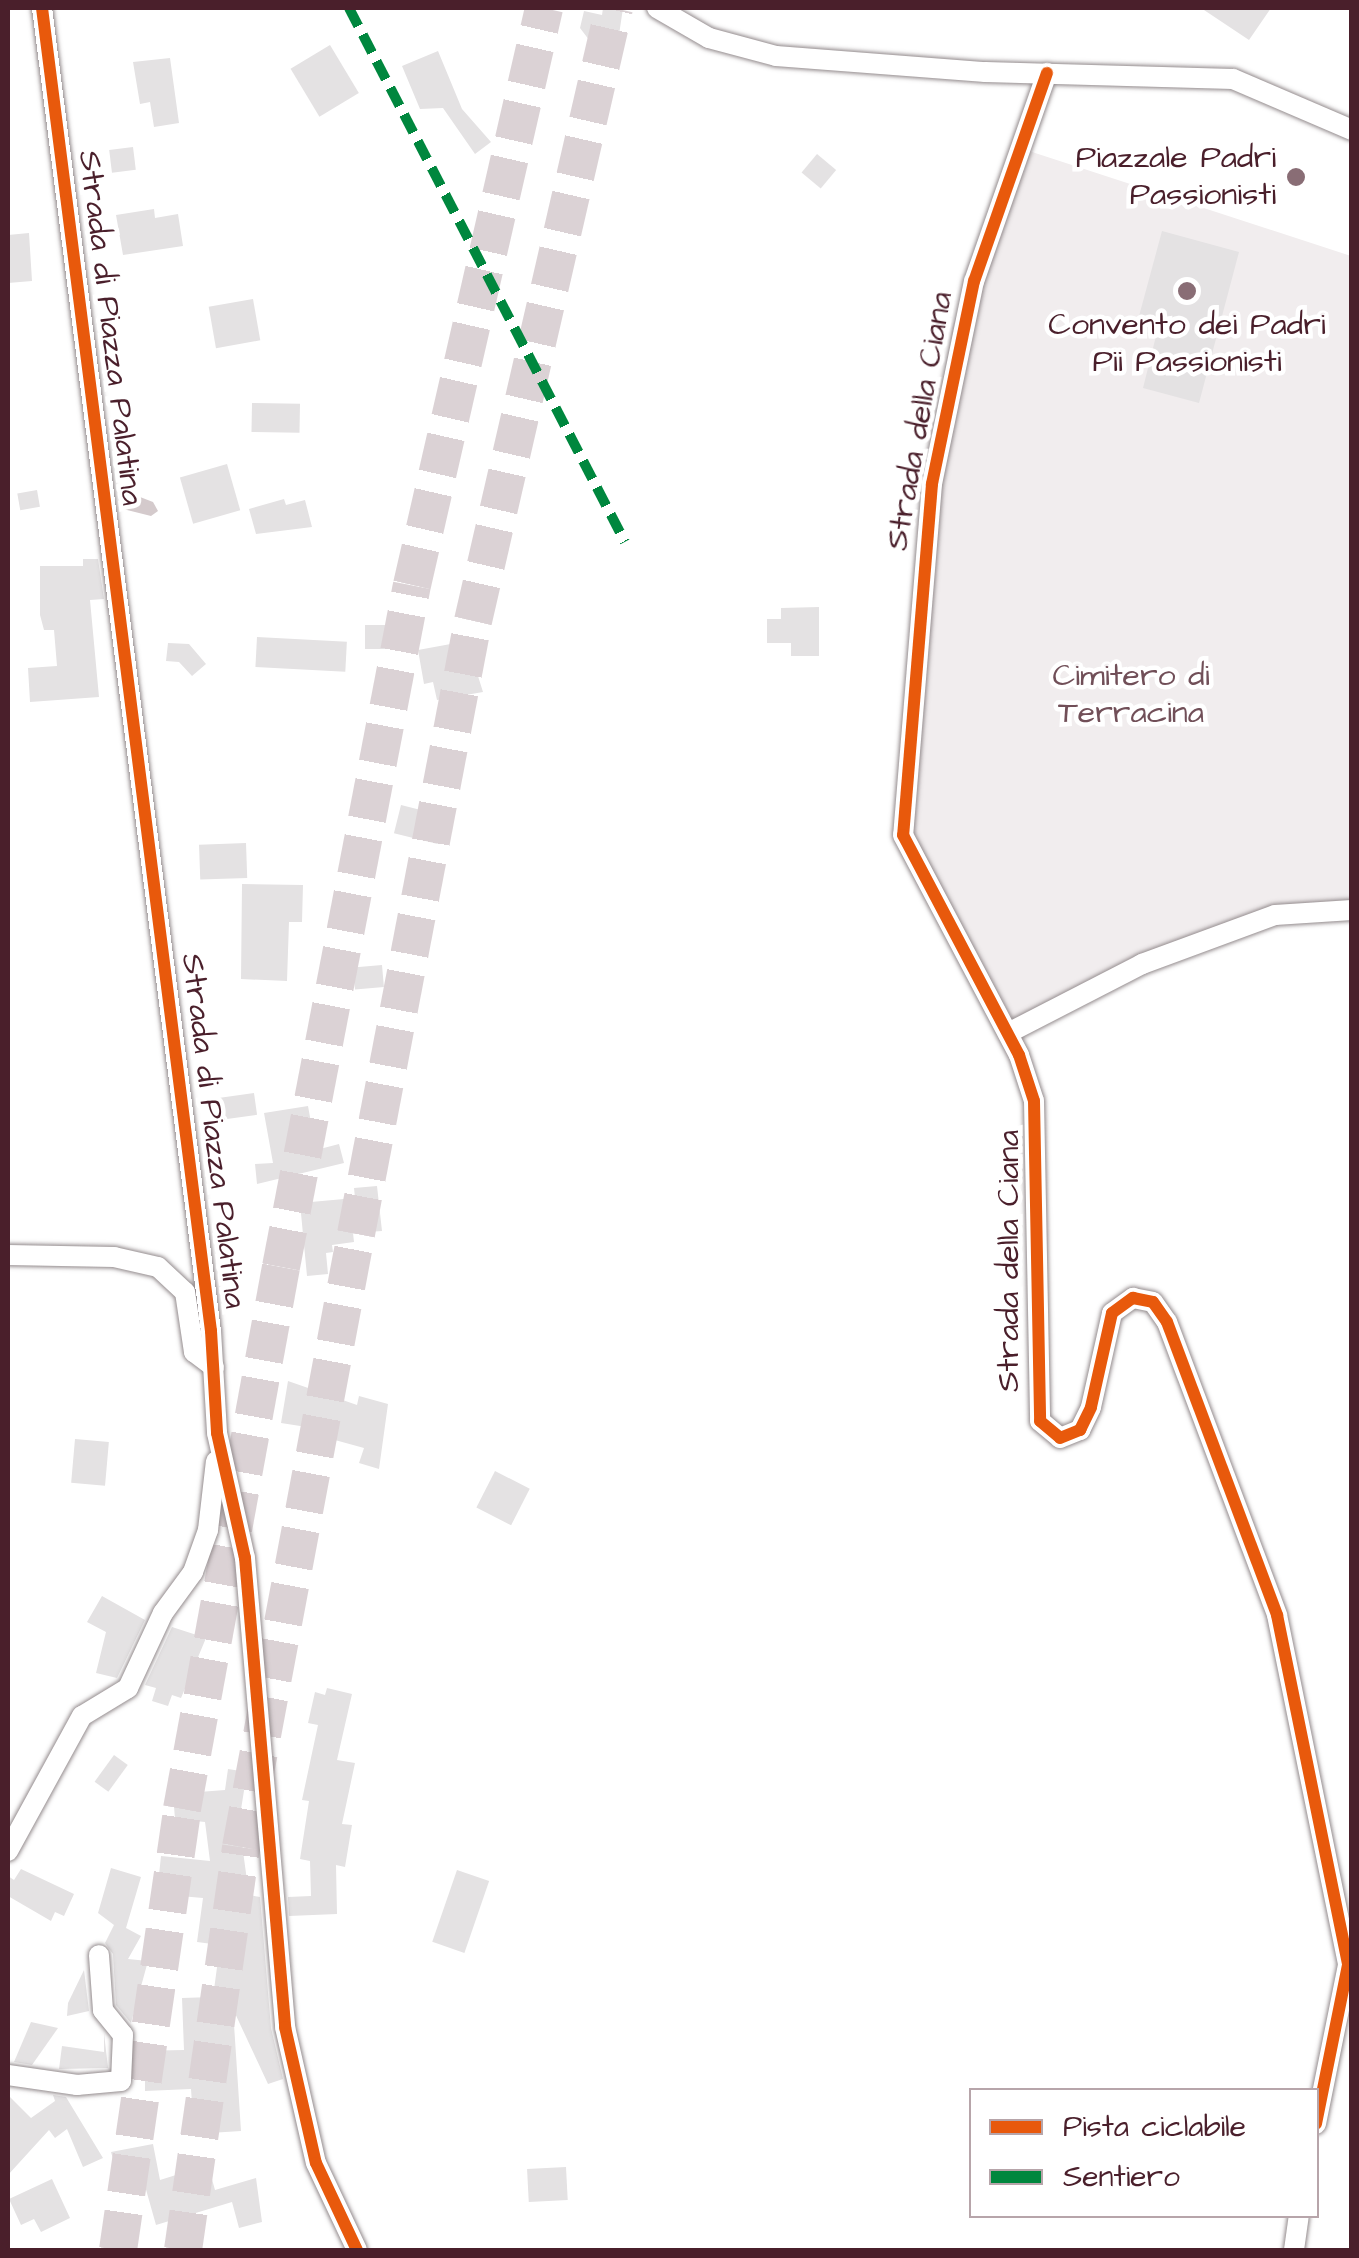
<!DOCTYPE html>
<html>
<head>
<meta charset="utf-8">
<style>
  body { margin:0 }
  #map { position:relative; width:1359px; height:2258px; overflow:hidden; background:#fff; font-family:"Architects Daughter",sans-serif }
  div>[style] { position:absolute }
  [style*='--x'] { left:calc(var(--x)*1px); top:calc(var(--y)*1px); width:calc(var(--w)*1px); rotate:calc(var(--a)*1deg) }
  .built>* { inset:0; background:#f1edee }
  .water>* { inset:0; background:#d4cacc }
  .building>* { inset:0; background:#e4e2e3; transform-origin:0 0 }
  .highway-tunnel>* { height:38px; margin-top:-19px; transform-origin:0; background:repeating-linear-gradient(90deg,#dbd2d5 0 38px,transparent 0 57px) }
  .roads { filter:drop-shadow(0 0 2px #948c8e) drop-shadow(0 0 2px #948c8e) }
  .street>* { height:20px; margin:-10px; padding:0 10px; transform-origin:10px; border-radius:10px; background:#fff }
  .quiet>* { height:10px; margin-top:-5px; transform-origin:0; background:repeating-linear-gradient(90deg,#00873e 0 20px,transparent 0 30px) }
  .cycleway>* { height:12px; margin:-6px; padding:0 6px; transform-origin:6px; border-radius:6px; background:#e8590c }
  .dots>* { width:28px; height:28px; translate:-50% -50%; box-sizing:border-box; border:5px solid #fff; border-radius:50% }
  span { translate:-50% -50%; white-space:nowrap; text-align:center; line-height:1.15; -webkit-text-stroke:9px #fff; paint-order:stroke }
  .poi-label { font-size:32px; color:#4a1f2b }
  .right { translate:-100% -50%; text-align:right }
  .street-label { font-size:32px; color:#4a1f2b }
  .park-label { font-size:32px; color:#714f58 }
  .frame { position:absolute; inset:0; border:10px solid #4a1f2b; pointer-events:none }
  .legend { position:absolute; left:969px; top:2088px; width:350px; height:130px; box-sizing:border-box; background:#fff; border:2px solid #b7a5aa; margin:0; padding:12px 18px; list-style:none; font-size:30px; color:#4a1f2b }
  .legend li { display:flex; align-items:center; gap:20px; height:50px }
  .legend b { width:50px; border:2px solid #b7a5aa }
</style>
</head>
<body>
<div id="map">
  <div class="built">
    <div style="clip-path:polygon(1014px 146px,1351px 256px,1351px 904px,1274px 905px,1013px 1019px,904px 837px,918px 523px,952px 328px)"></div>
  </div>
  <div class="water">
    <div style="clip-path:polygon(140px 497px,153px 502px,158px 511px,151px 516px,123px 509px,123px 498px)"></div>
  </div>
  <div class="building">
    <div style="clip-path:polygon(603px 8px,623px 8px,616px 55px,599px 53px,580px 28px,584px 11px,602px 15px)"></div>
    <div style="clip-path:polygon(1201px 8px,1271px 8px,1249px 40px)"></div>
    <div style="left:330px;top:45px;width:56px;height:46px;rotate:59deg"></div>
    <div style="clip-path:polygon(438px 51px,462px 109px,491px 142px,475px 154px,443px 108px,420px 109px,402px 66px)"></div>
    <div style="clip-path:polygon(170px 58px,179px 123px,154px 127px,150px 102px,140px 104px,133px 62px)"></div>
    <div style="left:133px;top:147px;width:23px;height:24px;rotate:83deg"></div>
    <div style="left:817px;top:154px;width:25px;height:24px;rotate:40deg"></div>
    <div style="clip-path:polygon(154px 209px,155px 218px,178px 214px,183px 246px,123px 255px,116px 215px)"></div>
    <div style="clip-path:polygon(1162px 231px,1239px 252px,1199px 403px,1143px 388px,1156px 336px,1135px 331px)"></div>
    <div style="clip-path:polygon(29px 233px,32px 281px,8px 283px,8px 235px)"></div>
    <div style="left:253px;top:299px;width:42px;height:45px;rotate:80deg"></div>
    <div style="left:252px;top:403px;width:48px;height:29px;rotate:1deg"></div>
    <div style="left:227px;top:464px;width:48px;height:49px;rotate:74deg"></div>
    <div style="left:37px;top:490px;width:17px;height:20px;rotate:80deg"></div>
    <div style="clip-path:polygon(284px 499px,286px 505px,305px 500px,312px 527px,256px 534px,249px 509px)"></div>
    <div style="clip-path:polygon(83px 559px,98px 559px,104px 599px,90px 600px,99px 697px,30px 702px,28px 668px,57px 666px,54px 630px,44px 630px,40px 615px,40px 566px,83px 566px)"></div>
    <div style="clip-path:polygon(819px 607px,819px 656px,791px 656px,791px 643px,767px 643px,767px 619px,781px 619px,781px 608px)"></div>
    <div style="left:402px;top:625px;width:24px;height:37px;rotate:90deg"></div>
    <div style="left:257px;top:637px;width:90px;height:30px;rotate:3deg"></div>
    <div style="clip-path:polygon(467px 641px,483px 692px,437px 700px,433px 682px,424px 684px,418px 650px)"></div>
    <div style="clip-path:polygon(168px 643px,189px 644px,206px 664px,192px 676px,179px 662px,166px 661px)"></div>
    <div style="left:364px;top:790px;width:23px;height:20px;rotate:10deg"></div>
    <div style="left:401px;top:805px;width:45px;height:29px;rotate:14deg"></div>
    <div style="left:246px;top:843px;width:35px;height:47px;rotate:88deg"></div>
    <div style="clip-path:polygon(242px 884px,303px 885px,302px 922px,289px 922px,287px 981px,241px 979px)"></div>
    <div style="left:382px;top:965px;width:22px;height:29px;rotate:85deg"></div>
    <div style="left:254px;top:1093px;width:22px;height:34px;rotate:82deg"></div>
    <div style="clip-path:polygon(308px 1106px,316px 1150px,339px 1144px,344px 1163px,257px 1184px,255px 1164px,273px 1163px,264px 1113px)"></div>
    <div style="clip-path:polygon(377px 1186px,382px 1231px,353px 1233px,354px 1242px,332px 1245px,333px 1252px,326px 1253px,328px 1274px,307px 1276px,300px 1203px,355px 1198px,354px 1188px)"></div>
    <div style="clip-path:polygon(288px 1381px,357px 1405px,359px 1396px,388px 1404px,379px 1469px,359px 1463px,364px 1448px,324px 1437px,326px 1430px,281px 1423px)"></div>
    <div style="left:75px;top:1439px;width:34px;height:44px;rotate:5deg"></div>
    <div style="left:495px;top:1471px;width:39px;height:41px;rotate:27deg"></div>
    <div style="clip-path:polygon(102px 1596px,145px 1620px,117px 1678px,96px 1673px,106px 1632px,87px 1622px)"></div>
    <div style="clip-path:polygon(172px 1627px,206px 1638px,181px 1698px,172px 1695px,168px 1706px,152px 1701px,156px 1688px,145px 1685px)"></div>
    <div style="clip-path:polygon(327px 1688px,352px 1694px,337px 1760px,355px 1763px,342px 1824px,352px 1825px,345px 1867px,336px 1865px,337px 1914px,289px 1916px,288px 1897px,311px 1896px,310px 1861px,300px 1859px,309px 1801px,302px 1800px,318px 1725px,308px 1723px,315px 1692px,325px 1695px)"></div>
    <div style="left:114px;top:1755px;width:17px;height:33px;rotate:36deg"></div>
    <div style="clip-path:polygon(228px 1769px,247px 1772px,239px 1822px,249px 1895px,260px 1897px,271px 2028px,283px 2079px,268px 2084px,233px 2009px,241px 2131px,194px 2134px,191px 2089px,145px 2091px,145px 2076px,135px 2076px,136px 2051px,184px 2050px,182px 1998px,213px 1997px,220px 1945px,197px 1942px,203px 1898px,157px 1894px,161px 1856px,210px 1861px,205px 1822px,175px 1819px,173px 1794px,225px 1790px)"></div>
    <div style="clip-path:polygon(111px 1868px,141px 1877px,126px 1928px,141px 1936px,128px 1959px,148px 1961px,131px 2023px,116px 2005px,113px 1954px,105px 1943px,114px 1925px,98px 1913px)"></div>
    <div style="clip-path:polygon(21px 1869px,74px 1894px,64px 1916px,55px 1912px,51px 1921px,8px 1896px,8px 1876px,14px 1880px)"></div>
    <div style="left:457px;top:1870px;width:34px;height:76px;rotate:19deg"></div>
    <div style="clip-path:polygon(84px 1970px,89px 2011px,67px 2016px,68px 2003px)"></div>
    <div style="clip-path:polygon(31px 2022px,58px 2028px,32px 2065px,14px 2062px)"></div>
    <div style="clip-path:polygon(104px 2033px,108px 2068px,59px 2069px,62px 2046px,104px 2052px)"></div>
    <div style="clip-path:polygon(8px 2095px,31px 2118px,55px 2101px,53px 2095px,66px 2097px,103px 2158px,83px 2167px,67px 2129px,55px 2138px,49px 2130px,8px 2175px)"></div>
    <div style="clip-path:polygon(153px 2144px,160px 2180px,208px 2165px,215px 2190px,256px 2178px,262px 2222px,239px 2228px,232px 2202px,156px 2225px,145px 2186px,122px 2191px,111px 2152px)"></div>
    <div style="left:566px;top:2167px;width:33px;height:39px;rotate:87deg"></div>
    <div style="clip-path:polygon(52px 2179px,70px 2218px,41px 2232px,34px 2219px,21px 2225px,9px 2199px)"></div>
  </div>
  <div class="highway-tunnel">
    <div style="--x:118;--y:2250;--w:446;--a:-81.7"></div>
    <div style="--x:182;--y:1809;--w:551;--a:-79.65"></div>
    <div style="--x:281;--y:1267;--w:694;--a:-79.13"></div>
    <div style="--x:412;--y:585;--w:592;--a:-77.11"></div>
    <div style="--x:183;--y:2250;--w:407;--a:-81.8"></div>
    <div style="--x:241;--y:1847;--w:624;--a:-79.37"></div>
    <div style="--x:356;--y:1234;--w:624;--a:-79.19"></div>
    <div style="--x:473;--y:621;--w:629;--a:-77.05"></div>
  </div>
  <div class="roads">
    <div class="street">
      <div style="--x:42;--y:8;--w:1334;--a:82.72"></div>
      <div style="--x:211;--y:1331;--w:102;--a:86.6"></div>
      <div style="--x:217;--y:1433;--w:128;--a:77.4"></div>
      <div style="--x:245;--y:1558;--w:471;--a:85.1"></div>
      <div style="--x:285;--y:2027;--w:139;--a:77.2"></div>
      <div style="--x:316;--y:2163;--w:96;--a:64.8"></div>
      <div style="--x:657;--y:8;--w:60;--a:30"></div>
      <div style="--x:709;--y:38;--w:69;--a:15"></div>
      <div style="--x:776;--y:56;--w:210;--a:4.4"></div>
      <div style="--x:985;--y:72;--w:248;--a:1.6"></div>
      <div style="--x:1233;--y:79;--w:129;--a:23.2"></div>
      <div style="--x:1047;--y:73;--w:220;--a:109.3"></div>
      <div style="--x:974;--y:281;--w:207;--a:101.7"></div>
      <div style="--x:932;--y:484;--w:352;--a:94.7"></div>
      <div style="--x:903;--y:835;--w:249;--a:62.2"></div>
      <div style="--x:1019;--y:1055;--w:48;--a:71.9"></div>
      <div style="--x:1034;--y:1101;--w:320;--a:88.9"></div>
      <div style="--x:1040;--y:1421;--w:26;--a:40"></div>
      <div style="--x:1060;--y:1438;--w:22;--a:-22"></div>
      <div style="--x:1080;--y:1430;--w:25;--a:-64"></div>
      <div style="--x:1091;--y:1407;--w:96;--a:-77.4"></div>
      <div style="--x:1112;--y:1313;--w:26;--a:-36"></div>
      <div style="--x:1133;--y:1298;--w:20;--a:11"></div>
      <div style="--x:1153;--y:1302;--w:24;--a:55"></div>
      <div style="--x:1167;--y:1322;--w:313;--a:69.4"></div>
      <div style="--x:1277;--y:1615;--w:357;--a:78.5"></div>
      <div style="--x:1348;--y:1965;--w:162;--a:101.4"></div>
      <div style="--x:1008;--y:1033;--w:151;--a:-27.2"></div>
      <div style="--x:1142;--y:964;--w:142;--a:-20.2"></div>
      <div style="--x:1275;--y:915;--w:77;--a:-3.7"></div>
      <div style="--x:8;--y:1255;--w:106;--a:1.1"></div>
      <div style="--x:114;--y:1257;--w:45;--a:12.8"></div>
      <div style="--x:158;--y:1267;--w:37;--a:43"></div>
      <div style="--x:185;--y:1292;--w:61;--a:81.5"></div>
      <div style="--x:194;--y:1352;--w:25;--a:37"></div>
      <div style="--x:8;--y:1851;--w:154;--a:-61.3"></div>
      <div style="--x:82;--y:1716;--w:54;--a:-31.3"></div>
      <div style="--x:128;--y:1688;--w:83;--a:-65"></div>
      <div style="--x:163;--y:1613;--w:51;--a:-53.8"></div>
      <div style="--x:193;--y:1572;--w:45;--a:-70.3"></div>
      <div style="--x:208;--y:1530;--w:69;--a:-83.4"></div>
      <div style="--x:8;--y:2075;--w:70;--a:8.2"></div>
      <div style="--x:77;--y:2085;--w:44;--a:-5.2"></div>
      <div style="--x:121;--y:2081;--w:46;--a:-87.5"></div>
      <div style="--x:123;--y:2035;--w:32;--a:-129"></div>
      <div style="--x:103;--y:2010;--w:55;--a:-94.2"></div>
      <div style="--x:1294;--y:2250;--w:34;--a:-82"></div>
    </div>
  </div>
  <div class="quiet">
    <div style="--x:349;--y:8;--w:601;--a:62.67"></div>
  </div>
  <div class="cycleway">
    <div style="--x:42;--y:8;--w:1334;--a:82.72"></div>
    <div style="--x:211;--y:1331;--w:102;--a:86.6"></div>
    <div style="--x:217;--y:1433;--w:128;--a:77.4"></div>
    <div style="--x:245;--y:1558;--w:471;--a:85.1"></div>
    <div style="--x:285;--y:2027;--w:139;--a:77.2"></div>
    <div style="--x:316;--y:2163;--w:96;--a:64.8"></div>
    <div style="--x:1047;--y:73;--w:220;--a:109.3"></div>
    <div style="--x:974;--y:281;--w:207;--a:101.7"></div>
    <div style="--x:932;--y:484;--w:352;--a:94.7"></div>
    <div style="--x:903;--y:835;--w:249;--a:62.2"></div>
    <div style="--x:1019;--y:1055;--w:48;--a:71.9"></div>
    <div style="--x:1034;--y:1101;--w:320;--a:88.9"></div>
    <div style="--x:1040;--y:1421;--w:26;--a:40"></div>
    <div style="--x:1060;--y:1438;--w:22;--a:-22"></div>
    <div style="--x:1080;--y:1430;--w:25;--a:-64"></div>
    <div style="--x:1091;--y:1407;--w:96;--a:-77.4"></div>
    <div style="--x:1112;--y:1313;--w:26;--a:-36"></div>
    <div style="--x:1133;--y:1298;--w:20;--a:11"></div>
    <div style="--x:1153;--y:1302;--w:24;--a:55"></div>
    <div style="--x:1167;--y:1322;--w:313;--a:69.4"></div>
    <div style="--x:1277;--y:1615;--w:357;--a:78.5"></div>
    <div style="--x:1348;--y:1965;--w:162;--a:101.4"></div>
  </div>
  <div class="dots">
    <div style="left:1296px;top:177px;background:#896d75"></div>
    <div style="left:1187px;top:291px;background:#896d75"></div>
  </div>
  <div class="poi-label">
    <span class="right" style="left:1276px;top:177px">Piazzale Padri<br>Passionisti</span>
    <span style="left:1187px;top:344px">Convento dei Padri<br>Pii Passionisti</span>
  </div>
  <div class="street-label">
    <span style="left:110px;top:328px;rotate:83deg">Strada di Piazza Palatina</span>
    <span style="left:920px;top:421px;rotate:-80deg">Strada della Ciana</span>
    <span style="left:213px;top:1131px;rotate:83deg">Strada di Piazza Palatina</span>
    <span style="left:1009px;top:1261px;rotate:-90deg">Strada della Ciana</span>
  </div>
  <div class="park-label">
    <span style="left:1131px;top:695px">Cimitero di<br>Terracina</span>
  </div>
  <div class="frame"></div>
  <ul class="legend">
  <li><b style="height:12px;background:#e8590c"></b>Pista ciclabile</li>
  <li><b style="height:12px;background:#00873e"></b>Sentiero</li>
  </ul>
</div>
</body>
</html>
